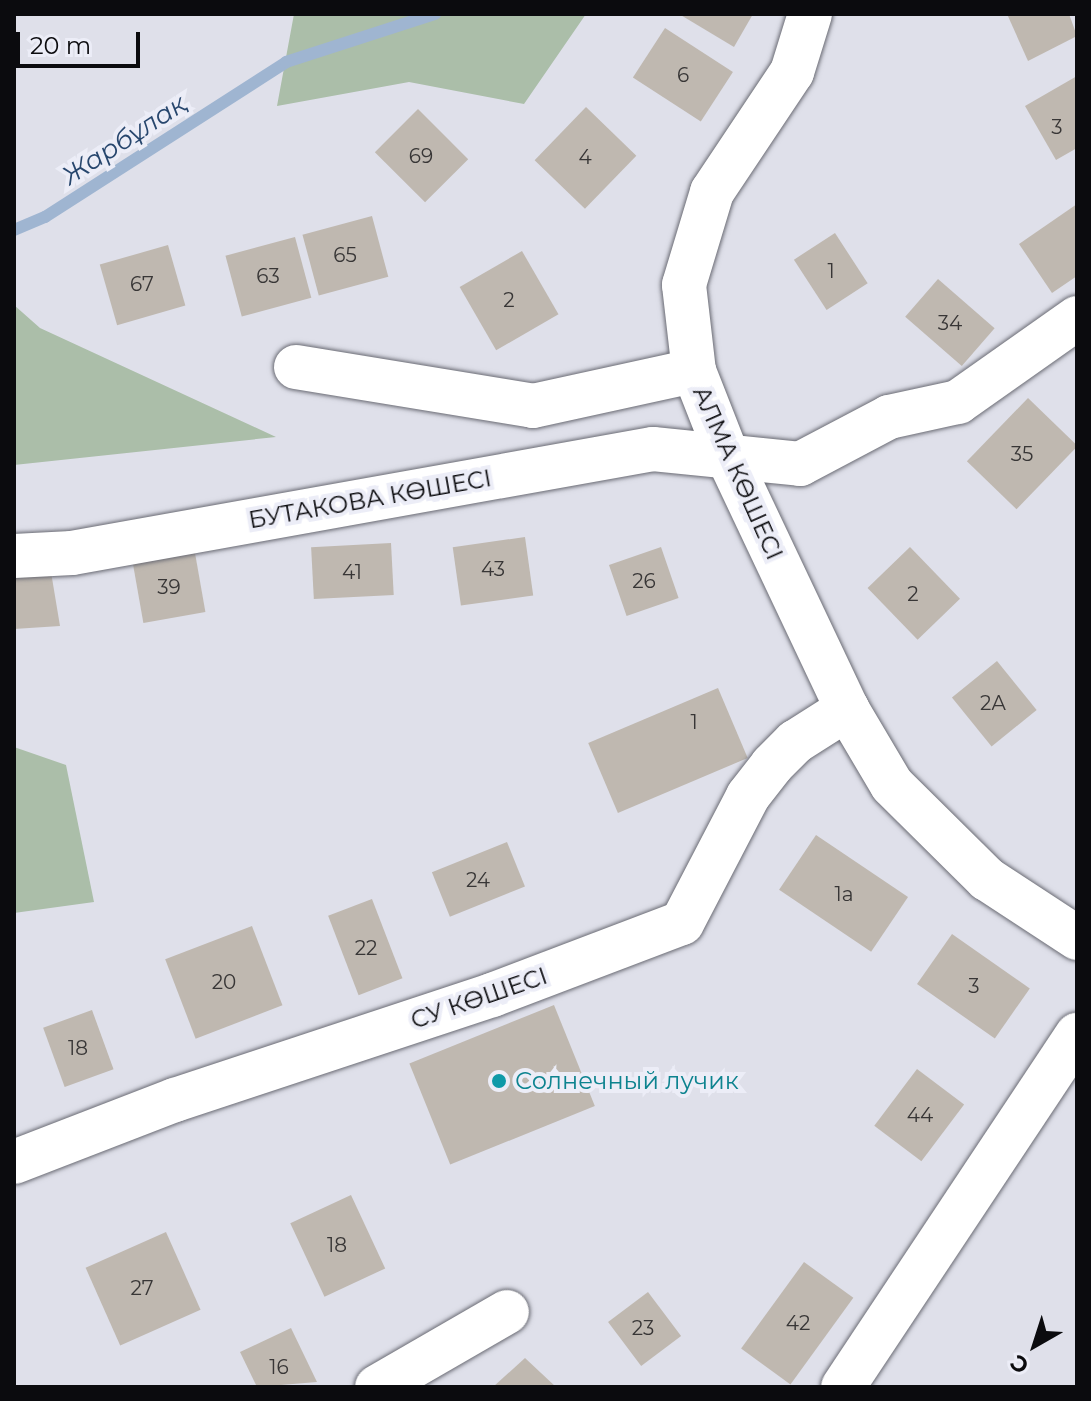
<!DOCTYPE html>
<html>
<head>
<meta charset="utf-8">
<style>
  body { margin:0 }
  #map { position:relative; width:1091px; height:1401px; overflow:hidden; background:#dfe0ea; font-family:Montserrat,sans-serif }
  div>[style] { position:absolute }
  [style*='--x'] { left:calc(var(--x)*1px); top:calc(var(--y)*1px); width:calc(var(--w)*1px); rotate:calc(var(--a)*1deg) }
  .green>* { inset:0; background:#abbea9 }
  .stream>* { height:12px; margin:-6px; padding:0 6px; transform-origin:6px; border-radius:6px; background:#9fb5d1 }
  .building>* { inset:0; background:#bfb8b0; transform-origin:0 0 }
  .roads { filter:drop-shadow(0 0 2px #6a6b74) drop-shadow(0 0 2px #6a6b74) }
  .minor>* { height:44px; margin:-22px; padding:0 22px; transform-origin:22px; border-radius:22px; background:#fff }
  .dots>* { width:22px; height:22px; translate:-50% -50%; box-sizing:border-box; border:4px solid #ecedf7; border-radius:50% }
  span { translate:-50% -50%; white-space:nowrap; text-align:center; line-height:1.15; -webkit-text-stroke:8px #ecedf7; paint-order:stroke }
  .number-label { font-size:20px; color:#383636 }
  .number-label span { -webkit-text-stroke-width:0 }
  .street-label { font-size:24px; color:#0b0b0e }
  .culture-label { font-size:24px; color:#0d838f }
  .left { translate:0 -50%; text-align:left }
  .water-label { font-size:26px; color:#27466d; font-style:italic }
  .frame { position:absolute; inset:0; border:16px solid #0b0b0e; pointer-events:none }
  .north { position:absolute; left:995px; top:1305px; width:80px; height:80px; -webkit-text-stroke:6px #ecedf7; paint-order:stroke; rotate:219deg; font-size:22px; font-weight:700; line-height:32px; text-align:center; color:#0b0b0e }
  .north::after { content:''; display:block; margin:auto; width:28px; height:36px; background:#0b0b0e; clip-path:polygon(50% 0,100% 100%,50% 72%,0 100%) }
  .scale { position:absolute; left:16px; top:32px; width:124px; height:36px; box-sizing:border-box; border:4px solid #0b0b0e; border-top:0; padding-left:10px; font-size:24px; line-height:28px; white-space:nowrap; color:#0b0b0e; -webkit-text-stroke:6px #ecedf7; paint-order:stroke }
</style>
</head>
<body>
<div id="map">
  <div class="green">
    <div style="clip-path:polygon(294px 14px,586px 14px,524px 104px,409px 82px,277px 106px)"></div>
    <div style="clip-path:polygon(14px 305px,40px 328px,276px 437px,14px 465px)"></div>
    <div style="clip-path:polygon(14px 747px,66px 765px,94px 902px,14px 913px)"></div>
  </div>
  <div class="stream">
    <div style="--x:14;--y:230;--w:34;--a:-23"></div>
    <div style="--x:45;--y:217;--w:287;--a:-32.7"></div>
    <div style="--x:286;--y:62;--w:157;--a:-17.9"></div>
  </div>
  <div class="building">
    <div style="clip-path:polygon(679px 14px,753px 14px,734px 47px)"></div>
    <div style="clip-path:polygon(1007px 14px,1069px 14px,1077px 36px,1028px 61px)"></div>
    <div style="left:665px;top:28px;width:81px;height:59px;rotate:33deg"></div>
    <div style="clip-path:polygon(1077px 76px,1077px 148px,1056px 160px,1025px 106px)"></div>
    <div style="left:586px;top:107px;width:70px;height:74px;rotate:44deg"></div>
    <div style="left:418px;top:109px;width:71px;height:61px;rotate:45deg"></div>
    <div style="clip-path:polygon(1077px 204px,1077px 276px,1052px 293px,1019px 244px)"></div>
    <div style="left:372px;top:216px;width:63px;height:72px;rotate:75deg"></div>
    <div style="left:835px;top:233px;width:60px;height:49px;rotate:57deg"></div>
    <div style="left:295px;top:237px;width:63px;height:72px;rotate:75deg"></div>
    <div style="left:168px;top:245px;width:63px;height:71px;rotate:74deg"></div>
    <div style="left:522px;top:251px;width:73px;height:72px;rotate:60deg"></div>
    <div style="left:938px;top:279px;width:75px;height:50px;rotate:41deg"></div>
    <div style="left:1028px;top:398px;width:69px;height:88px;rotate:44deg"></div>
    <div style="left:525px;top:537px;width:59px;height:73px;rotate:82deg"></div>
    <div style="left:391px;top:543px;width:52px;height:80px;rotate:87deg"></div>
    <div style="left:661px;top:547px;width:54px;height:55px;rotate:71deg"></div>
    <div style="left:910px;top:547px;width:72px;height:59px;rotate:46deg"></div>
    <div style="left:195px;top:553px;width:60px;height:63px;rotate:80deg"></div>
    <div style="clip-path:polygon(51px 572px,60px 626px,14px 629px,14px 576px)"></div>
    <div style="left:997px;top:661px;width:63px;height:58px;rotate:51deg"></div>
    <div style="left:718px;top:688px;width:76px;height:141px;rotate:67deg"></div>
    <div style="left:816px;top:835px;width:111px;height:66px;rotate:34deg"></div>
    <div style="left:507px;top:842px;width:48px;height:81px;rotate:68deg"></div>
    <div style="left:372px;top:899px;width:85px;height:47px;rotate:69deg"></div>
    <div style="left:252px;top:926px;width:85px;height:93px;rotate:69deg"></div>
    <div style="left:952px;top:934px;width:95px;height:61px;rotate:35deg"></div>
    <div style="left:554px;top:1005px;width:109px;height:156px;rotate:68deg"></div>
    <div style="left:92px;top:1010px;width:63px;height:52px;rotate:70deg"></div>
    <div style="left:917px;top:1069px;width:59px;height:71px;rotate:37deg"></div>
    <div style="left:351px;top:1195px;width:81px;height:67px;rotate:65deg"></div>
    <div style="left:166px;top:1232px;width:85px;height:88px;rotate:66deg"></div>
    <div style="left:804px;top:1262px;width:61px;height:107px;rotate:36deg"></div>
    <div style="left:648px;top:1292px;width:55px;height:50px;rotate:53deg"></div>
    <div style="clip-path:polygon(291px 1328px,317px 1382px,257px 1387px,240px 1352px)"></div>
    <div style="clip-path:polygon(525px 1358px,556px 1387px,493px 1387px)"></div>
  </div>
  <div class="roads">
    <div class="minor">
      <div style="--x:810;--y:14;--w:61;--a:107.2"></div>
      <div style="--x:792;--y:72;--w:144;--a:123.7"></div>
      <div style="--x:712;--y:192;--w:97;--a:106.8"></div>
      <div style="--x:684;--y:285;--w:87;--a:83.4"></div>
      <div style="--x:694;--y:371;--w:90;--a:68.6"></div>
      <div style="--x:727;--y:455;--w:281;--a:64.7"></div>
      <div style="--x:847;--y:709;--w:88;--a:59.4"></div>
      <div style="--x:892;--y:785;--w:134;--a:44.7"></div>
      <div style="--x:987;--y:879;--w:108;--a:33.2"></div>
      <div style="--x:296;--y:367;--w:240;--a:9.3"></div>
      <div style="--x:533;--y:406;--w:165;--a:-12.3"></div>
      <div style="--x:14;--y:556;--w:58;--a:-3"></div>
      <div style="--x:72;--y:553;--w:590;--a:-10.15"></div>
      <div style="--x:653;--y:449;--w:148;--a:5.8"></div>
      <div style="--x:800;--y:464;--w:101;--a:-27.8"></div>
      <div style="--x:889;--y:417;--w:71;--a:-12.3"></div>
      <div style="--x:958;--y:402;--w:146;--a:-35.2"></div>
      <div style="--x:14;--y:1162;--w:173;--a:-21.1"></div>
      <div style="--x:175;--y:1100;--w:334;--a:-18.3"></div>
      <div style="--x:492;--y:995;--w:203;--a:-20.8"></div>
      <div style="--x:682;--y:923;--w:143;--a:-62.5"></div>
      <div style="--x:748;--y:796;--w:39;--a:-52"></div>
      <div style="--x:772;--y:765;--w:33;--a:-45"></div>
      <div style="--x:795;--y:742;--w:62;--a:-32.4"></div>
      <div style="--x:377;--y:1387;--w:150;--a:-30"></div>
      <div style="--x:843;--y:1387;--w:423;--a:-56.4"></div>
    </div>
  </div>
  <div class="dots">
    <div style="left:499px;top:1081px;background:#0f9aa8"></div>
  </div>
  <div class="number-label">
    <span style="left:683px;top:75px">6</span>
    <span style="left:1057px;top:127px">3</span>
    <span style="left:421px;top:156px">69</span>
    <span style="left:585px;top:157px">4</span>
    <span style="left:345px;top:255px">65</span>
    <span style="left:831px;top:271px">1</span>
    <span style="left:268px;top:276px">63</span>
    <span style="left:142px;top:284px">67</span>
    <span style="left:509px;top:300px">2</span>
    <span style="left:950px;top:323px">34</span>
    <span style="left:1022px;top:454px">35</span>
    <span style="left:493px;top:569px">43</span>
    <span style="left:352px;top:572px">41</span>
    <span style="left:644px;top:581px">26</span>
    <span style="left:169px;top:587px">39</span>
    <span style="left:913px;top:594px">2</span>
    <span style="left:993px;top:703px">2А</span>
    <span style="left:694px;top:722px">1</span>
    <span style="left:478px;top:880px">24</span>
    <span style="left:844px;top:894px">1а</span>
    <span style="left:366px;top:948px">22</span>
    <span style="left:224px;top:982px">20</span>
    <span style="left:974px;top:986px">3</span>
    <span style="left:78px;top:1048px">18</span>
    <span style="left:920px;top:1115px">44</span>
    <span style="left:337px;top:1245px">18</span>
    <span style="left:142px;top:1288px">27</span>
    <span style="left:798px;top:1323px">42</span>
    <span style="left:643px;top:1328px">23</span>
    <span style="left:279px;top:1367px">16</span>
  </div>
  <div class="street-label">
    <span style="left:738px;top:473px;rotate:66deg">АЛМА КӨШЕСІ</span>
    <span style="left:370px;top:499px;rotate:-10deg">БУТАКОВА КӨШЕСІ</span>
    <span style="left:479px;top:998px;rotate:-19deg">СУ КӨШЕСІ</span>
  </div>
  <div class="culture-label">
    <span class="left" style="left:515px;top:1081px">Солнечный лучик</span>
  </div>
  <div class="water-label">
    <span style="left:125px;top:140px;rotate:-33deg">Жарбұлақ</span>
  </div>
  <div class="frame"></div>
  <div class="north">С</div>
  <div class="scale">20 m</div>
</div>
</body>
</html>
